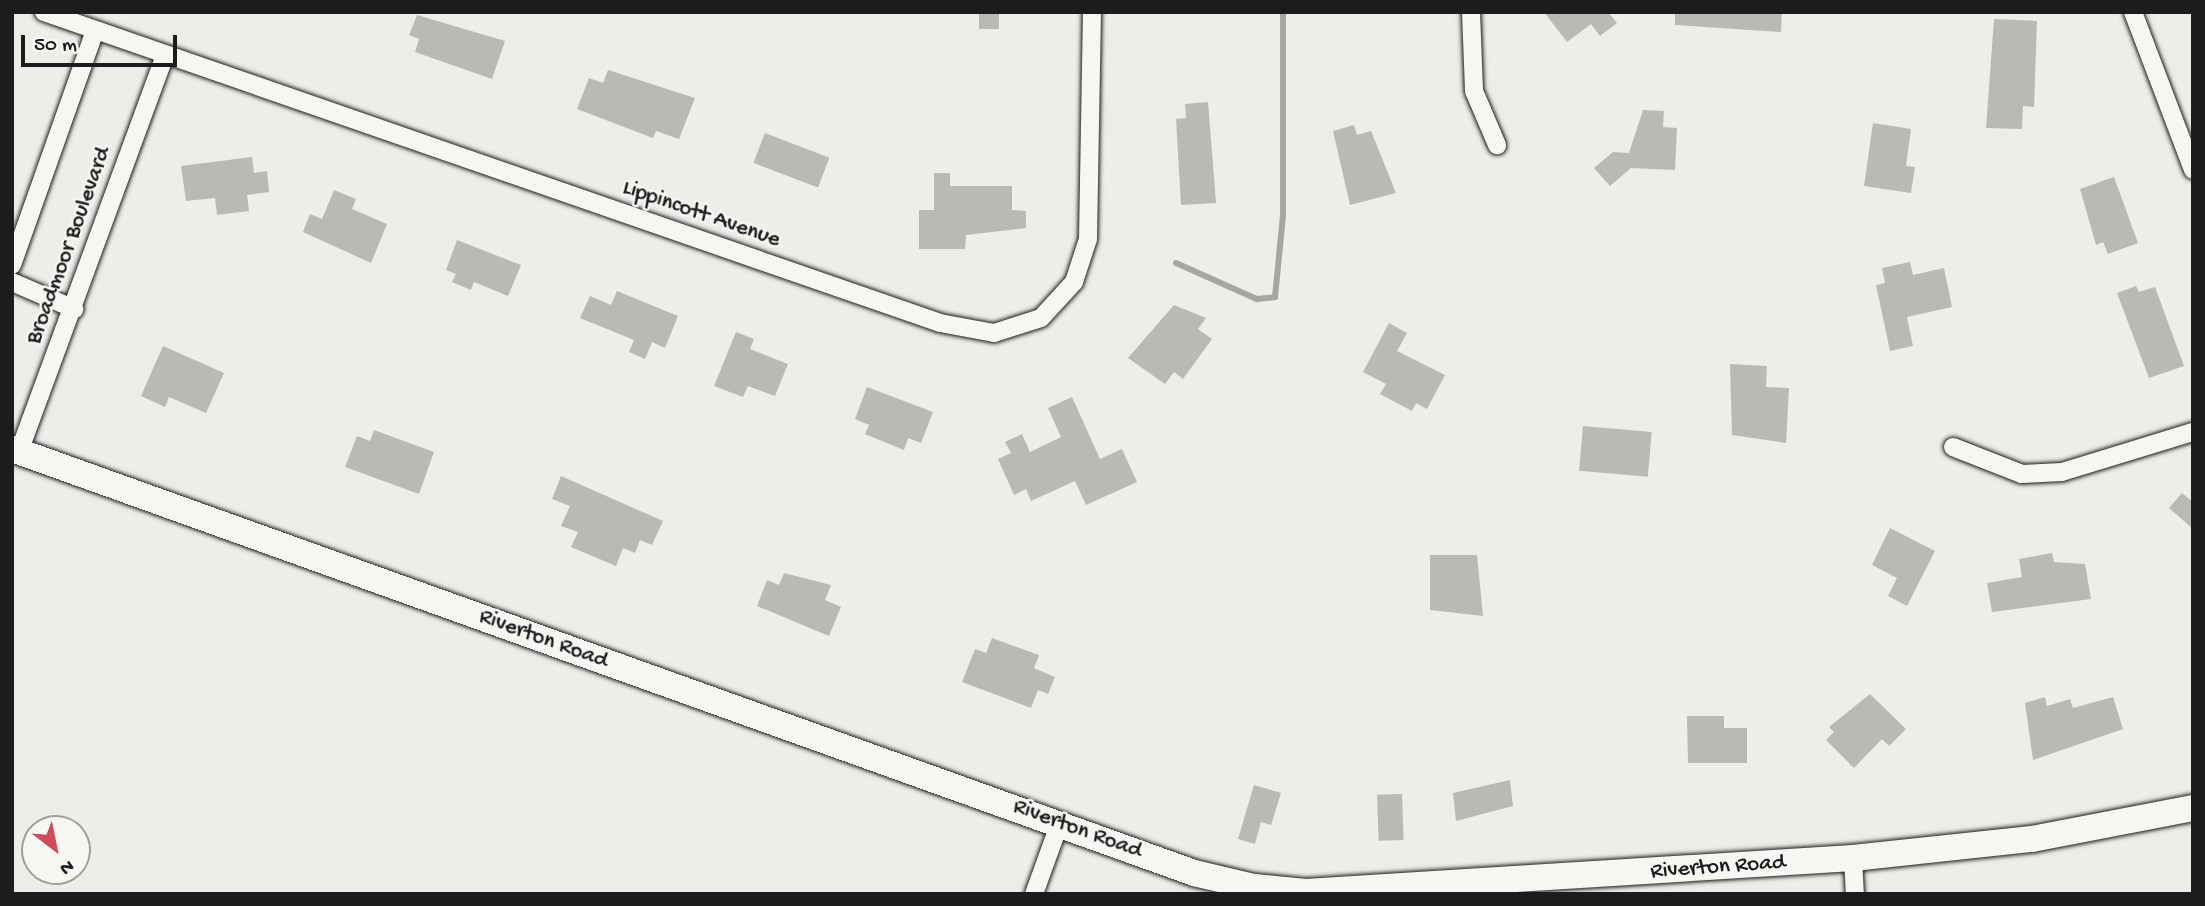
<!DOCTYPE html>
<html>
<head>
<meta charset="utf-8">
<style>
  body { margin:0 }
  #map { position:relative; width:2205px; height:906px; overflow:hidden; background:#edede9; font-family:"Gochi Hand",sans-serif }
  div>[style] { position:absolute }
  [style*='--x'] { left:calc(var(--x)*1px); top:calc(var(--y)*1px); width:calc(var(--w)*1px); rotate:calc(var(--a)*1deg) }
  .stream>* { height:6px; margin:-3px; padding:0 3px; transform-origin:3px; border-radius:3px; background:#a6a6a3 }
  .building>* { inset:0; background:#b9b9b6; transform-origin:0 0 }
  .roads { filter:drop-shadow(0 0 2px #1c1c1c) drop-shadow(0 0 2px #1c1c1c) }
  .street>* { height:18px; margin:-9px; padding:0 9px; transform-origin:9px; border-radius:9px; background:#f6f6f2 }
  .secondary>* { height:26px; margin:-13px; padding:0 13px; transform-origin:13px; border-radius:13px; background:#f6f6f2 }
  span { translate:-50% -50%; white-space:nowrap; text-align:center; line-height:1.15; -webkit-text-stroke:5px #f6f6f2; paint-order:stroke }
  .street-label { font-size:23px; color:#1c1c1c }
  .frame { position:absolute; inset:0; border:14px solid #1c1c1c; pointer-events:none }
  .north { position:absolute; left:21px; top:815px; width:70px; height:70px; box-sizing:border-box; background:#f6f6f2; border:2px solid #9f9f9c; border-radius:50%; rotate:148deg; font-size:19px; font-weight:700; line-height:28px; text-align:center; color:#1c1c1c }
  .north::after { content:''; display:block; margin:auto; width:24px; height:32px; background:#d1495b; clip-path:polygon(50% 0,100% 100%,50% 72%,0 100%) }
  .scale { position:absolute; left:21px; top:35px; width:156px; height:32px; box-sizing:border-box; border:4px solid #1c1c1c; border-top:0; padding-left:9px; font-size:21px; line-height:24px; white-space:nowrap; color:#1c1c1c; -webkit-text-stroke:5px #f6f6f2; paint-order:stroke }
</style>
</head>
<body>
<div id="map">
  <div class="stream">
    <div style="--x:1176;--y:263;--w:89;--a:24"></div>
    <div style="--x:1257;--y:299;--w:18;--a:-6"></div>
    <div style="--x:1275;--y:297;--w:82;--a:-84.4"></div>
    <div style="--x:1283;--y:215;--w:203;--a:-90"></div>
  </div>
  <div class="building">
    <div style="left:979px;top:12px;width:20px;height:17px"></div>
    <div style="clip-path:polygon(1544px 12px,1608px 12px,1617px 23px,1600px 36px,1591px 24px,1567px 42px)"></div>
    <div style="clip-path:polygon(1675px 12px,1782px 12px,1781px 32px,1675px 25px)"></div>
    <div style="clip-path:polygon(417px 15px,505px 41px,492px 79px,415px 52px,419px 39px,409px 35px)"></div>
    <div style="clip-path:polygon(1994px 19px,2037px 21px,2034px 107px,2023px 106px,2022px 129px,1986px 128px)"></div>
    <div style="clip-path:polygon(608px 70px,695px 98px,679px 139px,656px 131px,653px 138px,577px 109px,589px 78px,603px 83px)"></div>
    <div style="clip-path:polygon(1208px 102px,1216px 203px,1181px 205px,1176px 119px,1186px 118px,1185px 104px)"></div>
    <div style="clip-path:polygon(1643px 110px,1664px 111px,1663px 127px,1677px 128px,1675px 170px,1631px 168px,1610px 186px,1594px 168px,1613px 152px,1629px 153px)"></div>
    <div style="clip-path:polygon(1873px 123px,1911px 129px,1906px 166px,1915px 167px,1911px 193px,1864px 186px)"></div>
    <div style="clip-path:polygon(1354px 125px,1357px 135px,1371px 131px,1396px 193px,1350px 205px,1333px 131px)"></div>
    <div style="left:765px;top:133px;width:69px;height:32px;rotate:21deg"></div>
    <div style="clip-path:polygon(252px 157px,254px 173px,267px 171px,269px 192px,247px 195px,249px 211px,217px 215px,215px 198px,186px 201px,181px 166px)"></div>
    <div style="clip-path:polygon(934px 173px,950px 173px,950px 186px,1012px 186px,1012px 210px,1026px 211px,1026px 228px,966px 235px,965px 249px,919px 249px,919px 210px,934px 210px)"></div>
    <div style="clip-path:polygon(2114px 177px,2138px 243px,2108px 254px,2103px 242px,2096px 245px,2080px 189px)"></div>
    <div style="clip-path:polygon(334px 190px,356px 199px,352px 209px,387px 224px,371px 263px,303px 232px,310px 214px,322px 219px)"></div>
    <div style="clip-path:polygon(457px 240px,521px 265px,508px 296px,474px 282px,471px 290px,452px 282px,456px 274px,446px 270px)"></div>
    <div style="clip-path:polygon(1910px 262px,1913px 275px,1944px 268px,1952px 307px,1907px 317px,1913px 346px,1890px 351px,1876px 285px,1885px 283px,1882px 268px)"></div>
    <div style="clip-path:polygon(2136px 286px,2139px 292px,2155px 287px,2184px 366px,2149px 378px,2117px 293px)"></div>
    <div style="clip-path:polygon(617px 291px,678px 316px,665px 348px,652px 342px,645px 359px,629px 352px,634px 340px,580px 318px,590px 296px,611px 305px)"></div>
    <div style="clip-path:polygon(1174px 305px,1206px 318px,1198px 329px,1212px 339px,1183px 379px,1174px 372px,1165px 384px,1128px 358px)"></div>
    <div style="clip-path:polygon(1389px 323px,1407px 333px,1397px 351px,1445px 375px,1427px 409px,1416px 403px,1412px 411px,1380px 394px,1386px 384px,1363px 372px)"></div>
    <div style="clip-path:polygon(736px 332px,754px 339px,750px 349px,788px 364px,775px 396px,748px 386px,743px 397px,714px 386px)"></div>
    <div style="clip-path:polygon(163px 346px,224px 373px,206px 413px,169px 397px,165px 407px,141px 396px)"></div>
    <div style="clip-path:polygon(1730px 364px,1767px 366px,1766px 387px,1789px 388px,1786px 443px,1732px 435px)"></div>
    <div style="clip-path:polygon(867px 387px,933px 412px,921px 443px,908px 438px,904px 450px,865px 434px,869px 425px,855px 419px)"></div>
    <div style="clip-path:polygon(1072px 397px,1100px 459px,1122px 449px,1137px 482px,1086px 505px,1075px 481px,1031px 501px,1026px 489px,1014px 495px,998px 459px,1011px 453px,1005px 442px,1022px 434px,1030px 452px,1061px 437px,1048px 408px)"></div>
    <div style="left:1583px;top:426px;width:69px;height:45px;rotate:5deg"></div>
    <div style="clip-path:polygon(374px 430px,434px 452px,419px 494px,345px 467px,357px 436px,370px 441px)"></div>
    <div style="clip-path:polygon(561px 476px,663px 521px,652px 545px,640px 540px,635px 553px,623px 548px,616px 566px,571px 547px,578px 532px,561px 526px,570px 506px,552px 499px)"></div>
    <div style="clip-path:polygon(2182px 493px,2193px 502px,2193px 529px,2169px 508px)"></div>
    <div style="clip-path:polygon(1890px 528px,1935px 551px,1907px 606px,1888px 596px,1897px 578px,1872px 565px)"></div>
    <div style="clip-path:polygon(2052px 553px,2054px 562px,2085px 564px,2091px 599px,1992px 612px,1987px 583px,2022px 577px,2019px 559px)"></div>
    <div style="clip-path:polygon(1430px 555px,1477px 555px,1483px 616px,1430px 610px)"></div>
    <div style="clip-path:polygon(784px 573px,831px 585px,825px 600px,841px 607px,829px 636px,757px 606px,767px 580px,779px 585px)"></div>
    <div style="clip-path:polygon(992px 638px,1039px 655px,1034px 668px,1055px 677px,1048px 694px,1038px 690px,1031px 708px,962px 682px,975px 649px,986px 653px)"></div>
    <div style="clip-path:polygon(1870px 694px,1906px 729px,1889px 746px,1882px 739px,1854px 768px,1826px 740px,1834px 732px,1829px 727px)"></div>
    <div style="clip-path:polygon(2045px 697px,2047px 706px,2070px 699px,2073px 708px,2113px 697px,2123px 729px,2033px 760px,2025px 703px)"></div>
    <div style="clip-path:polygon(1687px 716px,1724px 716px,1724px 728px,1747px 728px,1747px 763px,1688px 763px)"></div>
    <div style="clip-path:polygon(1510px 780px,1513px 806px,1456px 821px,1453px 793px)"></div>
    <div style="clip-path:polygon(1254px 785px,1281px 793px,1271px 825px,1261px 822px,1255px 844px,1238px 839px)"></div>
    <div style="left:1402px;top:794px;width:46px;height:25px;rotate:88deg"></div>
  </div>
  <div class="roads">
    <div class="street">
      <div style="--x:44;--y:12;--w:948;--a:19.14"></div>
      <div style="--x:940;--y:323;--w:55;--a:10.5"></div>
      <div style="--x:994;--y:333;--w:49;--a:-17.7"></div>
      <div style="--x:1041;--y:318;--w:49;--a:-47.5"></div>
      <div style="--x:1074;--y:282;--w:45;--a:-72"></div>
      <div style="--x:1088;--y:239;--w:227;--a:-89"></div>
      <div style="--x:1471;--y:12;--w:79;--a:87.8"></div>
      <div style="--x:1474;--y:91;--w:59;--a:66.9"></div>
      <div style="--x:2133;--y:12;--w:169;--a:69.2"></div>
      <div style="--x:12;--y:265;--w:246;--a:-70.5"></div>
      <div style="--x:12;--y:282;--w:68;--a:23.5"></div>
      <div style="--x:1953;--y:447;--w:74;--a:21.4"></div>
      <div style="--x:2022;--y:474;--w:40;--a:-2.9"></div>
      <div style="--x:2062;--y:472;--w:137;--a:-17"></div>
      <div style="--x:19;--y:452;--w:422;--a:-69.8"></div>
      <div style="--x:1853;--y:858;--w:36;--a:87"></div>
      <div style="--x:1034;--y:894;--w:77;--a:-70.1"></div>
    </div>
    <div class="secondary">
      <div style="--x:12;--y:449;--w:1256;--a:19.73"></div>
      <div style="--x:1194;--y:873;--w:62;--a:13.1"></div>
      <div style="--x:1254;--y:887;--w:52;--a:5.5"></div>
      <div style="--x:1306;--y:892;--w:548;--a:-3.56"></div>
      <div style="--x:1853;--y:858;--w:180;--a:-6.1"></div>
      <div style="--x:2032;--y:839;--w:164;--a:-10.9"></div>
    </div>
  </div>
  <div class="street-label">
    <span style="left:701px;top:215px;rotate:19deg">Lippincott Avenue</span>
    <span style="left:70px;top:246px;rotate:-70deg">Broadmoor Boulevard</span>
    <span style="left:543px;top:640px;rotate:20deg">Riverton Road</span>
    <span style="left:1077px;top:830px;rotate:20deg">Riverton Road</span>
    <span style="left:1718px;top:868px;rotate:-4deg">Riverton Road</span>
  </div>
  <div class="frame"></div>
  <div class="north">N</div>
  <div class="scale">50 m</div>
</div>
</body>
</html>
